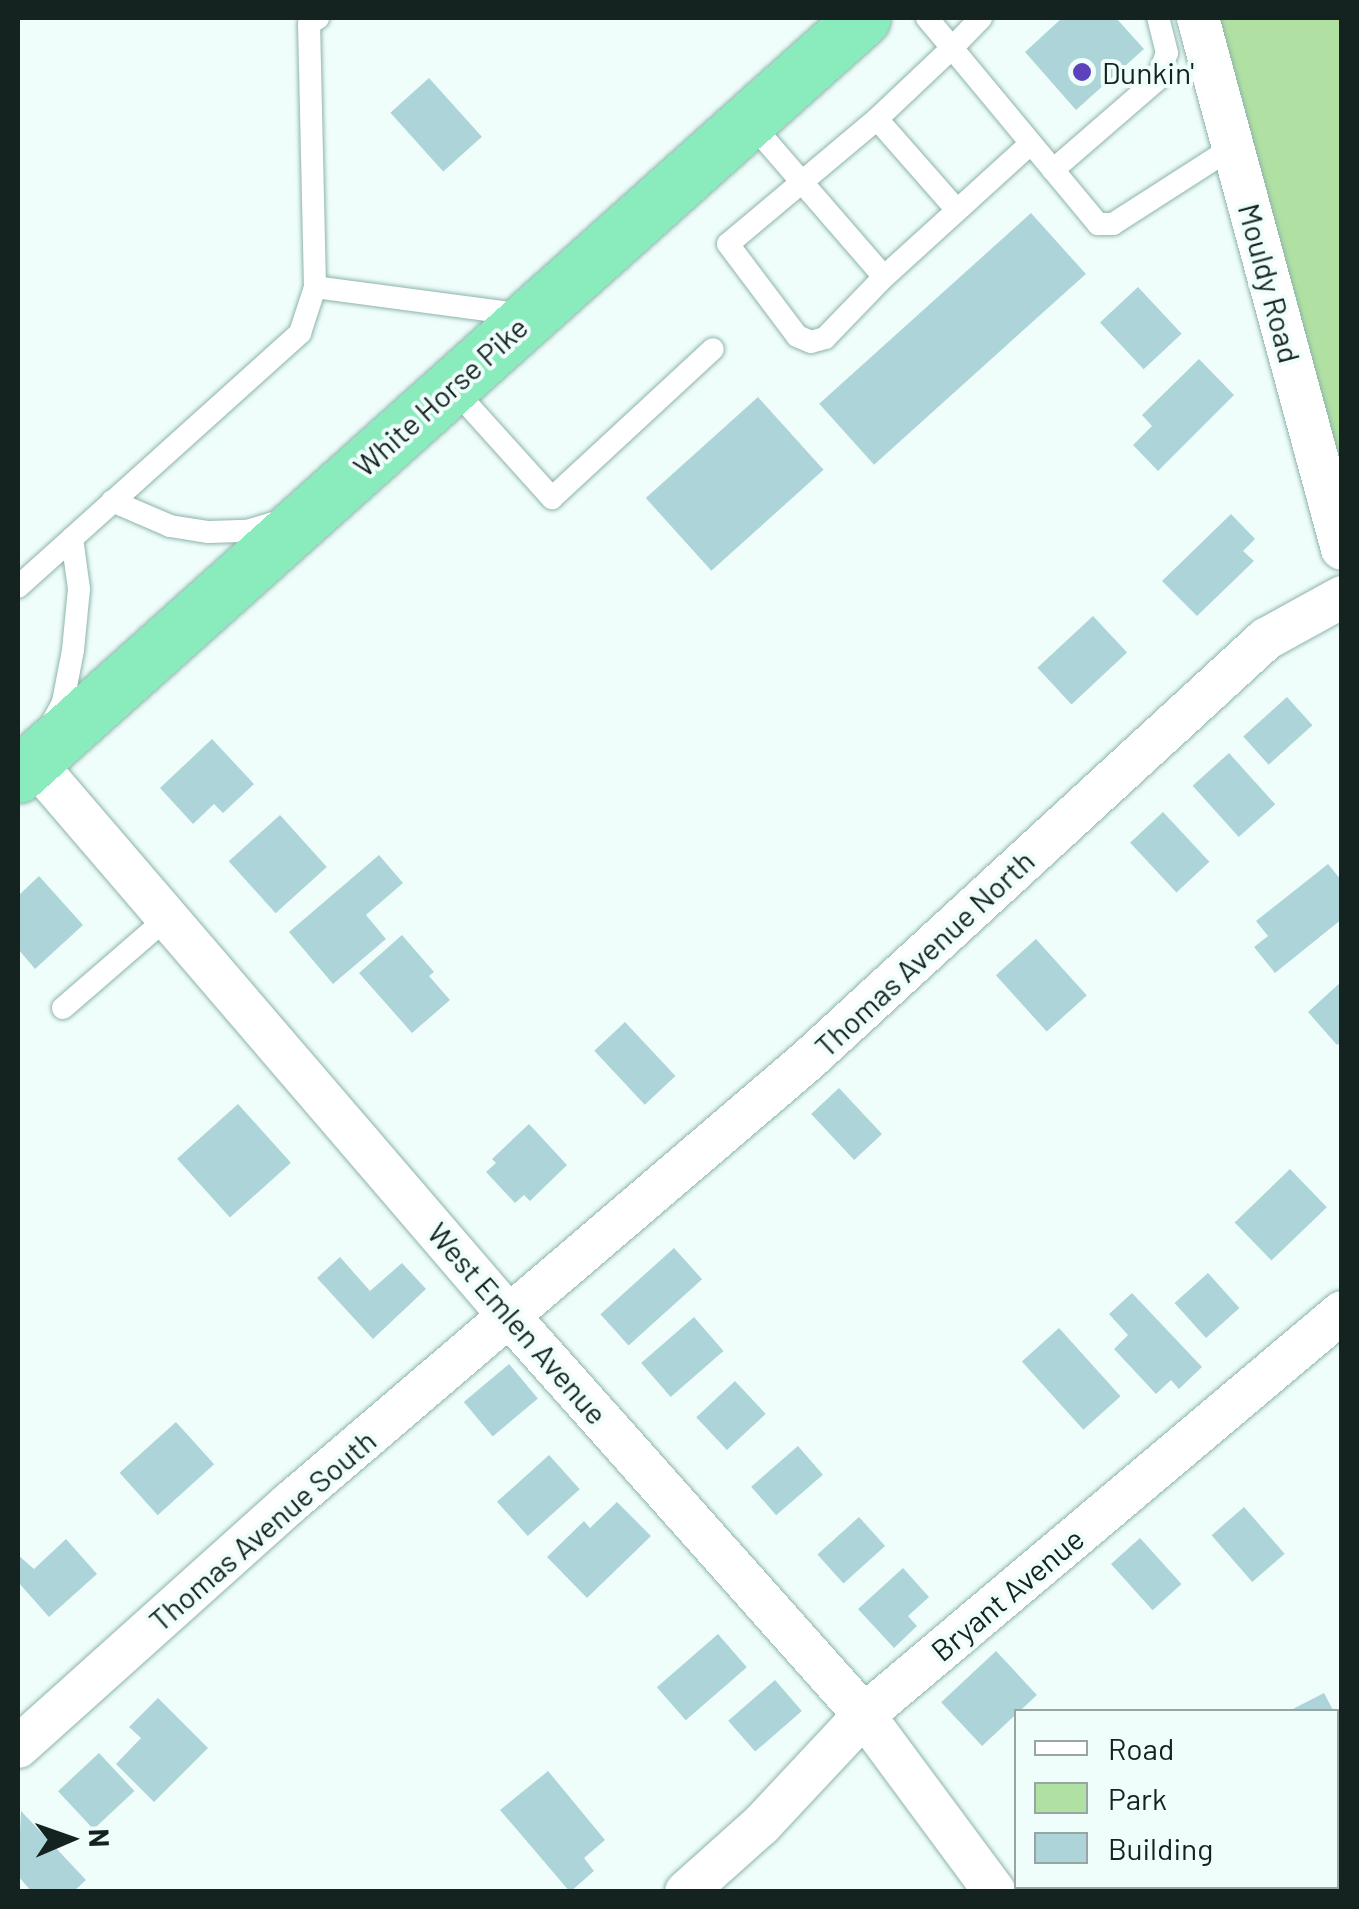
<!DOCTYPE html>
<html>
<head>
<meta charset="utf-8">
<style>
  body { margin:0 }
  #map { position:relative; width:1359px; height:1909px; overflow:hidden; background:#effefb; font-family:Barlow,sans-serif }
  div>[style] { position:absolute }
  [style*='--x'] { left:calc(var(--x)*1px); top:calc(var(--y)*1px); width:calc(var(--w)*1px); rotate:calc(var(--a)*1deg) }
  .green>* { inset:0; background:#b0e1a2 }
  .building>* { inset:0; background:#add5d9; transform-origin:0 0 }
  .roads { filter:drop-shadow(0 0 2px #8eb3ac) drop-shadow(0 0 2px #8eb3ac) }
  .service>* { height:22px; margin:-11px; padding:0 11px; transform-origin:11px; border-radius:11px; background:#fff }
  .minor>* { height:42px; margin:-21px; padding:0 21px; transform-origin:21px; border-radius:21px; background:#fff }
  .trunk>* { height:55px; margin:-27.5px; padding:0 27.5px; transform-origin:27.5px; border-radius:27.5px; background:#8aecbc }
  .dots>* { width:28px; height:28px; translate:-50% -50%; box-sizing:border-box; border:5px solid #effefb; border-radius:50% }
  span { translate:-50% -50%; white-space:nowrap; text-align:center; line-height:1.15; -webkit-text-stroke:8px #effefb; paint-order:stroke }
  .poi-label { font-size:30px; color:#142220 }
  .left { translate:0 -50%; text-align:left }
  .street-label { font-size:30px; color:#142220 }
  .frame { position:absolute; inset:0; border:20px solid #142220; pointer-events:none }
  .legend { position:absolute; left:1014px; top:1709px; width:325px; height:180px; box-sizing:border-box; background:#effefb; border:2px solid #97a6a3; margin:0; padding:12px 18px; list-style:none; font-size:30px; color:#142220 }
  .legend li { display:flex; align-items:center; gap:20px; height:50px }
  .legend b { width:50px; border:2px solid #97a6a3 }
  .north { position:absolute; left:20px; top:1789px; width:100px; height:100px; -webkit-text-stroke:8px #effefb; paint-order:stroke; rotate:88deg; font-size:28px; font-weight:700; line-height:40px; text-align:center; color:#142220 }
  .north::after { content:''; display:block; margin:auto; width:35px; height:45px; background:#142220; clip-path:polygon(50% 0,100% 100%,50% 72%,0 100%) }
</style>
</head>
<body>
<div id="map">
  <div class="green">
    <div style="clip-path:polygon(1198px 18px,1341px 18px,1341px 549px)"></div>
  </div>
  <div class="building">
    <div style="clip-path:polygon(1062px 18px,1116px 18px,1144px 49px,1076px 110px,1025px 52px)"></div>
    <div style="left:429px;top:78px;width:79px;height:52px;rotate:48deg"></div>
    <div style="left:1031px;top:213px;width:82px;height:285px;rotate:48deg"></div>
    <div style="left:1138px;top:287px;width:64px;height:52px;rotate:47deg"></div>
    <div style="clip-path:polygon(1199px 359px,1234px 395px,1158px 471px,1133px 445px,1152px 426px,1142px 415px)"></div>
    <div style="left:758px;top:397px;width:98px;height:151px;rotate:48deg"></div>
    <div style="clip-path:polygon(1231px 514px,1255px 539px,1243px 551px,1254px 561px,1197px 616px,1162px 581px)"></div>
    <div style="left:1093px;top:616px;width:50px;height:76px;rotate:47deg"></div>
    <div style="left:1287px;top:697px;width:38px;height:59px;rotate:48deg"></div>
    <div style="clip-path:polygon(212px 739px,254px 784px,223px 813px,214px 804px,193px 824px,160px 788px)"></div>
    <div style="left:1229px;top:753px;width:69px;height:49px;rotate:48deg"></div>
    <div style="left:1163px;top:812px;width:68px;height:45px;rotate:47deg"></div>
    <div style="left:280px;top:815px;width:70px;height:69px;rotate:48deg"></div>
    <div style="clip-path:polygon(379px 855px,403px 883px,366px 915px,386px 939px,333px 984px,289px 932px)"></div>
    <div style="clip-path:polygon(1328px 864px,1342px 881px,1342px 919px,1275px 973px,1254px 947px,1268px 936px,1256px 921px)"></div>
    <div style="clip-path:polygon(39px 876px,83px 925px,35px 969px,18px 949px,18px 896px)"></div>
    <div style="clip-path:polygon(402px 935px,434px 972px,429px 976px,450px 1000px,412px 1033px,359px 973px)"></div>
    <div style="left:1036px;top:939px;width:76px;height:54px;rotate:48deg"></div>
    <div style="clip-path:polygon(1342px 981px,1342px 1041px,1337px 1045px,1308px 1012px)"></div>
    <div style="left:625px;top:1022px;width:74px;height:42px;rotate:47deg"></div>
    <div style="left:839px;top:1088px;width:63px;height:38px;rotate:47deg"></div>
    <div style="left:238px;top:1104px;width:79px;height:82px;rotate:48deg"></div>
    <div style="clip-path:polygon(529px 1124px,567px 1165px,530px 1201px,524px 1195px,515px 1203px,486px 1172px,496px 1163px,492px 1159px)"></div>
    <div style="left:1290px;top:1169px;width:53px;height:77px;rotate:46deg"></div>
    <div style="left:674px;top:1248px;width:42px;height:99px;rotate:48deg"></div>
    <div style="clip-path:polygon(340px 1257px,370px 1291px,402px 1263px,426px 1289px,373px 1339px,317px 1278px)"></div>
    <div style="left:1208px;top:1273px;width:47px;height:45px;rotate:48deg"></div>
    <div style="clip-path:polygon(1132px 1293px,1202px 1367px,1179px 1389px,1171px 1380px,1156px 1394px,1114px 1349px,1128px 1335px,1109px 1314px)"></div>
    <div style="left:694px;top:1317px;width:45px;height:70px;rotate:49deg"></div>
    <div style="left:1059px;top:1328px;width:92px;height:50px;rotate:48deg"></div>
    <div style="left:509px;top:1364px;width:45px;height:59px;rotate:50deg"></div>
    <div style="left:735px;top:1381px;width:45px;height:53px;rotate:47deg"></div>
    <div style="left:176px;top:1422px;width:57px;height:76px;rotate:48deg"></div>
    <div style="left:798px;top:1446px;width:38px;height:62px;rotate:49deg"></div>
    <div style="left:549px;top:1455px;width:46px;height:70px;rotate:48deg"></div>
    <div style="clip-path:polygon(617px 1502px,651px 1536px,587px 1598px,547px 1557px,584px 1521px,590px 1528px)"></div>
    <div style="left:1244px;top:1507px;width:62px;height:43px;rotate:49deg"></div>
    <div style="left:859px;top:1517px;width:39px;height:56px;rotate:48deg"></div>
    <div style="left:1140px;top:1538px;width:62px;height:39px;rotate:48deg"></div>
    <div style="clip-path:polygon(66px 1539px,97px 1574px,49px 1617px,18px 1582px,18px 1555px,34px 1569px)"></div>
    <div style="clip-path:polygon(903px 1568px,929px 1597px,908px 1616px,917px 1626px,894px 1648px,858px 1609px)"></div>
    <div style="left:718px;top:1634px;width:44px;height:81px;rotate:49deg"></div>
    <div style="left:996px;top:1651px;width:60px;height:75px;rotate:47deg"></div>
    <div style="left:775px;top:1680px;width:41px;height:62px;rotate:49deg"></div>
    <div style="clip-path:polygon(1324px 1693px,1334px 1712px,1287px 1712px)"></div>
    <div style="clip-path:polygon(158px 1698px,208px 1748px,154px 1802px,116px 1764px,141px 1738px,129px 1727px)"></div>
    <div style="left:99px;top:1753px;width:52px;height:56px;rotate:47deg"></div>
    <div style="clip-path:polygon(548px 1771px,605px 1840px,584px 1858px,594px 1871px,570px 1892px,500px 1810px)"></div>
    <div style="clip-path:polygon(21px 1811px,86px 1880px,73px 1892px,32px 1892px,18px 1876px)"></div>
  </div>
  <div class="roads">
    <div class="service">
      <div style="--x:927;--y:18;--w:39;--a:50"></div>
      <div style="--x:952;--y:48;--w:103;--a:136.6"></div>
      <div style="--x:877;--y:119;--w:194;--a:140"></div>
      <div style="--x:728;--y:244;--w:115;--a:53.1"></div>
      <div style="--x:797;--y:336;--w:15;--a:23"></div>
      <div style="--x:811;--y:342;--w:15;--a:-16"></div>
      <div style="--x:825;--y:338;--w:85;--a:-46"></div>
      <div style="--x:884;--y:277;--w:197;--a:-42.3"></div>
      <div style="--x:981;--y:18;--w:42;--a:134"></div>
      <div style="--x:952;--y:48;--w:229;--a:50.3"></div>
      <div style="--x:1098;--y:224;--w:15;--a:0"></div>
      <div style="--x:1113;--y:224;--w:143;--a:-32.7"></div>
      <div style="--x:877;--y:119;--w:121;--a:48.7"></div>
      <div style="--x:749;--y:121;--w:206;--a:49.1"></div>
      <div style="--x:1053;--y:170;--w:138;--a:-40.9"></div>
      <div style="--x:1157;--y:80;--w:29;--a:-70"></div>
      <div style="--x:1167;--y:53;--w:36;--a:-104"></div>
      <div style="--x:315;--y:287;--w:212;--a:7.6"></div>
      <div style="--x:451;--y:386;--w:151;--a:48"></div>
      <div style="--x:552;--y:498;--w:219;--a:-42.8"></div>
      <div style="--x:112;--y:501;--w:63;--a:23.3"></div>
      <div style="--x:170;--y:526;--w:39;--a:9"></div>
      <div style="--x:209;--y:532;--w:38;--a:-2"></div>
      <div style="--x:247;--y:531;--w:31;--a:-17"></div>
      <div style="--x:18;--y:587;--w:380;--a:-42"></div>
      <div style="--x:300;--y:333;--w:48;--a:-71.9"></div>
      <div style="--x:315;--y:287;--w:263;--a:-91.3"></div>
      <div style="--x:309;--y:24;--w:11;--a:-34"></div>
      <div style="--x:51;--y:725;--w:26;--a:-62"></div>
      <div style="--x:63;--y:702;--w:53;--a:-79.1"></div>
      <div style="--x:73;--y:650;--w:61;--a:-84.4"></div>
      <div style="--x:79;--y:589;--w:51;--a:-97.8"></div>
      <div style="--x:63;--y:1008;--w:139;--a:-40.9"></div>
    </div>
    <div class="minor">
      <div style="--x:1198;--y:18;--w:550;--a:74.83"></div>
      <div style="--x:33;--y:761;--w:731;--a:49.38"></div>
      <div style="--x:509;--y:1316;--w:534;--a:48.34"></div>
      <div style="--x:864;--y:1715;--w:220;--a:53.5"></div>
      <div style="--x:18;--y:1747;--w:365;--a:-41.9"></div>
      <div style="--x:290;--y:1503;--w:680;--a:-40.53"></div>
      <div style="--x:807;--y:1061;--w:624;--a:-42.6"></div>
      <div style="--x:1266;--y:639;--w:87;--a:-28.9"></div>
      <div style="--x:1336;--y:1823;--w:7;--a:-27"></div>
      <div style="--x:686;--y:1892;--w:101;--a:-41.8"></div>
      <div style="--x:761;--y:1825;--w:151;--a:-46.9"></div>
      <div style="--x:864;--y:1715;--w:625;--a:-40.13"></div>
      <div style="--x:1211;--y:1892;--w:11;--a:-34"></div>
    </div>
    <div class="trunk">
      <div style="--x:18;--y:775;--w:1134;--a:-41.86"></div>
    </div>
  </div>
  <div class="dots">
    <div style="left:1082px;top:72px;background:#5d43bb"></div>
  </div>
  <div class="poi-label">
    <span class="left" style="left:1102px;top:72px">Dunkin'</span>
  </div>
  <div class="street-label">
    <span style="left:1270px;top:283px;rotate:75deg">Mouldy Road</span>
    <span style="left:440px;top:396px;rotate:-42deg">White Horse Pike</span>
    <span style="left:924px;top:953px;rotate:-43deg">Thomas Avenue North</span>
    <span style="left:518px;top:1323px;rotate:49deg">West Emlen Avenue</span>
    <span style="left:262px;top:1530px;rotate:-41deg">Thomas Avenue South</span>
    <span style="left:1007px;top:1594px;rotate:-40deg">Bryant Avenue</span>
  </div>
  <div class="frame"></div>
  <ul class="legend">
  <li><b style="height:12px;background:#fff"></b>Road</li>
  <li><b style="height:28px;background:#b0e1a2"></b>Park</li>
  <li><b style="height:28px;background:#add5d9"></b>Building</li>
  </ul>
  <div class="north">N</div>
</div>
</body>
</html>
